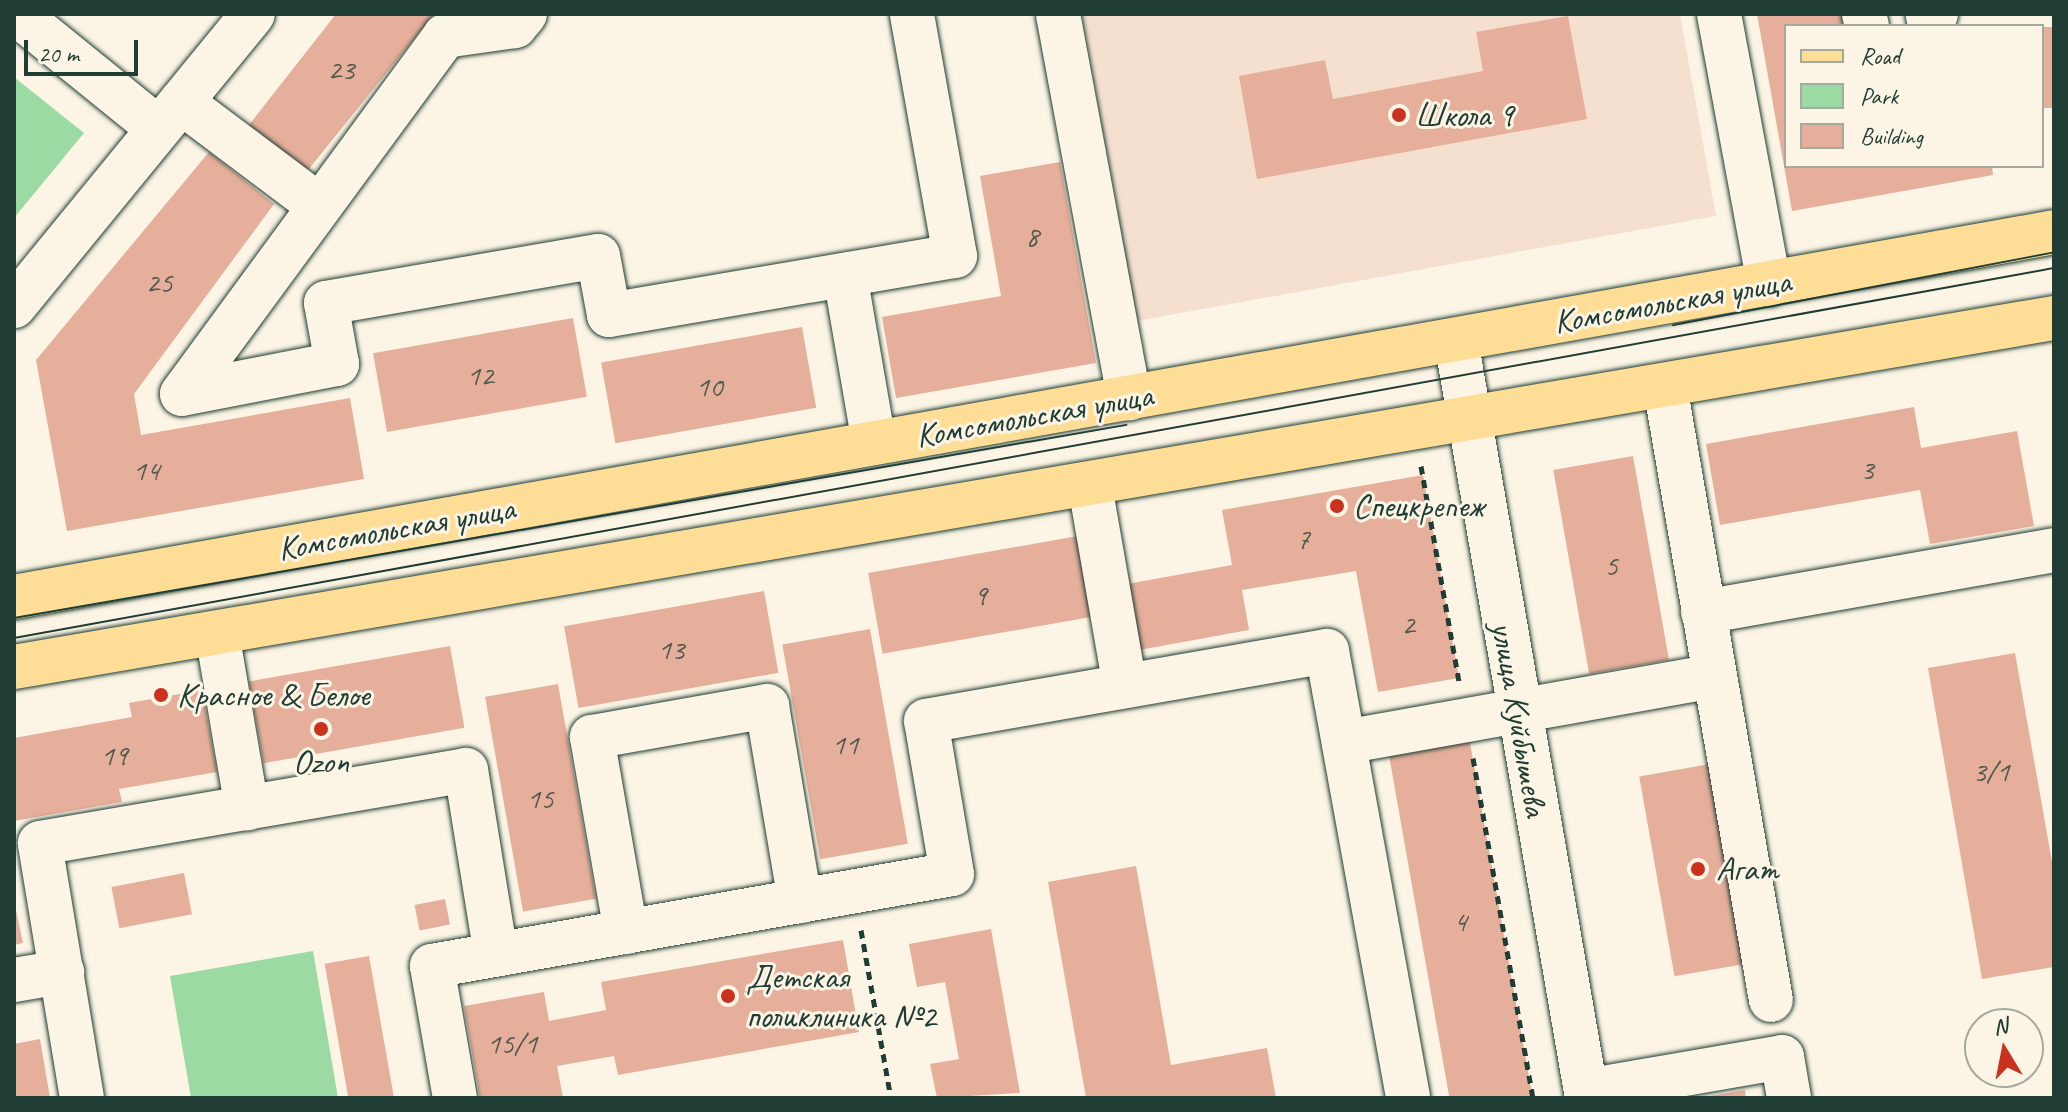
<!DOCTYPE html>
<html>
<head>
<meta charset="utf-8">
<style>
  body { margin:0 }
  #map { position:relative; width:2068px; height:1112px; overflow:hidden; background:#fcf5e5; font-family:Caveat,sans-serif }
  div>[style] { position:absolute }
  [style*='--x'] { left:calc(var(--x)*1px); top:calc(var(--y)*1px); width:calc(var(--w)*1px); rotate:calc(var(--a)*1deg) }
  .built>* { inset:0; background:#f5e0cf }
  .green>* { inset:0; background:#9cdaa3 }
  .building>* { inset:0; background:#e6af9b; transform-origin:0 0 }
  .path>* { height:5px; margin-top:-2.5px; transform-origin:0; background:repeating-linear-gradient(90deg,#1f3d34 0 8px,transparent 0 14px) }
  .roads { filter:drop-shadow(0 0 2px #1f3d34) drop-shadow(0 0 2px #1f3d34) }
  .minor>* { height:44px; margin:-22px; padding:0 22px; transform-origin:22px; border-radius:22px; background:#fcf5e5 }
  .major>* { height:44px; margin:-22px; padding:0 22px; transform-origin:22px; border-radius:22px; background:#fedd96 }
  .tram>* { height:2px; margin:-1px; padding:0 1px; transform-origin:1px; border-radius:1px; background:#1f3d34 }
  .dots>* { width:22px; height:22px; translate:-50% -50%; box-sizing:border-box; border:4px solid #fcf5e5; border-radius:50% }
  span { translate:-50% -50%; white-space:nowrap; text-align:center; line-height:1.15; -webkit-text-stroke:6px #fcf5e5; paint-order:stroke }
  .number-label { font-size:30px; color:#515a4e }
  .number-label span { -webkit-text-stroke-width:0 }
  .poi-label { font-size:34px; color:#1f3d34 }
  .left { translate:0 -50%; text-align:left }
  .street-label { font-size:34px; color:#1f3d34 }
  .frame { position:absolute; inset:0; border:16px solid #1f3d34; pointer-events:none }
  .legend { position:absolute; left:1784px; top:24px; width:260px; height:144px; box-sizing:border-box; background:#fcf5e5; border:2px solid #a4ab9e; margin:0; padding:10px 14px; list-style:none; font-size:24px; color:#1f3d34 }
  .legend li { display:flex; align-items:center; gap:16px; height:40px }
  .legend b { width:40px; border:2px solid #a4ab9e }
  .north { position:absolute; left:1964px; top:1008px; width:80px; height:80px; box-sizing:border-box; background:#fcf5e5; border:2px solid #a4ab9e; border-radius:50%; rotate:350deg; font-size:22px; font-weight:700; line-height:32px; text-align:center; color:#1f3d34 }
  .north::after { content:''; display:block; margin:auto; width:28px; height:36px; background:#c8321e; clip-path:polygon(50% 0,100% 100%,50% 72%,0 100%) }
  .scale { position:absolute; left:24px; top:40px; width:114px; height:36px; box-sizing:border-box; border:4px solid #1f3d34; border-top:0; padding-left:10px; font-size:24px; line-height:28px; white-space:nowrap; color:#1f3d34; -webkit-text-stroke:6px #fcf5e5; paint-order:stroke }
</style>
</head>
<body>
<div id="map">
  <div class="built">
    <div style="clip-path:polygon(1082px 14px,1680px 14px,1716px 216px,1137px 321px)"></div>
  </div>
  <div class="green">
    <div style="clip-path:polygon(14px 77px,84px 133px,14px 218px)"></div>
    <div style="clip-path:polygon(313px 951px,338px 1098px,191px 1098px,170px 976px)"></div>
  </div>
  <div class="building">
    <div style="clip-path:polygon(336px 14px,434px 14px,308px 170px,249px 125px)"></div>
    <div style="clip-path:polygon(1757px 14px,1842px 14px,1844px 26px,1786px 26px,1786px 166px,1992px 166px,1993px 175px,1792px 211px)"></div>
    <div style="clip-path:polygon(1568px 16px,1587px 119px,1257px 179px,1239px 76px,1325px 60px,1333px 99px,1483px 71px,1476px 32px)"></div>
    <div style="left:2054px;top:27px;width:81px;height:12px;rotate:90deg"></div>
    <div style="clip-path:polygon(209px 152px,274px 204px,134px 394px,141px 435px,350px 398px,364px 479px,67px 531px,36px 360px)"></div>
    <div style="clip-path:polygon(1060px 162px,1096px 363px,896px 398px,882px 317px,1001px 296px,980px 176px)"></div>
    <div style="left:573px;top:318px;width:80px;height:203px;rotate:80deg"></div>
    <div style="left:802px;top:327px;width:82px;height:204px;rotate:80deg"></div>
    <div style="clip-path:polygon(1914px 407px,1921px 448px,2017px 431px,2034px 526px,1930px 544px,1920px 490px,1720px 525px,1706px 444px)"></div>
    <div style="left:1633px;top:456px;width:207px;height:81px;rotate:80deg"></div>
    <div style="clip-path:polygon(1423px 475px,1459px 678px,1378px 692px,1356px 571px,1242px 590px,1249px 630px,1139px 650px,1127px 584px,1232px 565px,1222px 510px)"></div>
    <div style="left:1078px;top:536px;width:82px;height:213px;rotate:80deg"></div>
    <div style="left:764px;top:591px;width:83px;height:203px;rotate:80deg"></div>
    <div style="left:870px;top:629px;width:218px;height:89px;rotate:80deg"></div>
    <div style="left:450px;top:646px;width:83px;height:204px;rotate:80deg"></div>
    <div style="clip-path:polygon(2015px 653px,2054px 873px,2054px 967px,1982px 979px,1928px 668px)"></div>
    <div style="left:558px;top:684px;width:218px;height:74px;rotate:80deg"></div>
    <div style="clip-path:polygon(202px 690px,217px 772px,119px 789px,122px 802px,14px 821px,14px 738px,132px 717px,129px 703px)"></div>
    <div style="left:1468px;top:731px;width:373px;height:82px;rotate:80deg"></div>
    <div style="left:1721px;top:762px;width:203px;height:83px;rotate:80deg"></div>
    <div style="clip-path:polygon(1136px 866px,1171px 1065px,1267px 1048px,1276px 1098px,1086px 1098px,1048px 882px)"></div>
    <div style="left:184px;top:873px;width:42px;height:74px;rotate:79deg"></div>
    <div style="left:445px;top:899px;width:26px;height:31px;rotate:79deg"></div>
    <div style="clip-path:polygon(14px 901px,23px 943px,14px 945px)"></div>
    <div style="clip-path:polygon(991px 929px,1020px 1093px,937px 1098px,930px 1064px,959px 1059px,945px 982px,917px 987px,909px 944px)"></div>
    <div style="clip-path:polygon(843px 940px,859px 1032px,618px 1075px,614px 1056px,557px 1066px,563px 1098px,480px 1098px,464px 1006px,544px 992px,549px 1021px,606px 1010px,601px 982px)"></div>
    <div style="left:369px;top:956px;width:144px;height:45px;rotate:80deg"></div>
    <div style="clip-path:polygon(40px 1039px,50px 1098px,14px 1098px,14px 1044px)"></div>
    <div style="clip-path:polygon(1745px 1090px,1746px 1098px,1710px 1098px,1710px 1096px)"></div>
  </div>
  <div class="path">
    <div style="--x:1421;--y:466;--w:218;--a:80"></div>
    <div style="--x:1473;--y:758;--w:345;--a:80"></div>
    <div style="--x:861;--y:930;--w:171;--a:79.9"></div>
  </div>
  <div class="roads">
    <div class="minor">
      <div style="--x:17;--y:14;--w:181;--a:39"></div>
      <div style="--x:525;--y:14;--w:16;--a:130"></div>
      <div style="--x:515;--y:26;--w:71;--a:171.9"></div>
      <div style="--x:445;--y:36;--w:444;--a:126.3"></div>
      <div style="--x:182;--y:394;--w:158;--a:-11"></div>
      <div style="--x:337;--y:364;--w:62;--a:-100.2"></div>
      <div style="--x:326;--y:303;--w:276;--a:-9.8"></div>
      <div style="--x:598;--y:256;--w:60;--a:79.4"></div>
      <div style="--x:609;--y:315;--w:351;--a:-9.7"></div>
      <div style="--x:955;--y:256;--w:246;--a:-100.1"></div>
      <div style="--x:1058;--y:14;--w:391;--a:79.5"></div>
      <div style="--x:1719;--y:14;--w:275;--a:79.5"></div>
      <div style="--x:1864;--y:14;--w:12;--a:76"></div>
      <div style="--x:1930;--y:26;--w:11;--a:-100"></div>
      <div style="--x:1928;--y:15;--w:8;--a:-7"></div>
      <div style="--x:181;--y:102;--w:170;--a:36.9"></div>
      <div style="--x:845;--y:275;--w:170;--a:80.2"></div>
      <div style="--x:14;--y:306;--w:377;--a:-50.7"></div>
      <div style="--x:1456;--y:340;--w:769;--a:80.19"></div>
      <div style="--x:1665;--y:386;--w:623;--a:80.21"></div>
      <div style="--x:1090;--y:486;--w:203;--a:80.1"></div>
      <div style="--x:1703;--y:612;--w:356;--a:-10"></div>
      <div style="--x:217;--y:633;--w:178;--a:80.3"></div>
      <div style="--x:1344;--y:742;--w:376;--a:-10.1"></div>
      <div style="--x:626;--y:932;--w:198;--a:-99.9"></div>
      <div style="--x:592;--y:737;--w:178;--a:-10"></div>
      <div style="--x:767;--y:706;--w:198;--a:80.4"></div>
      <div style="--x:14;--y:980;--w:49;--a:-9.5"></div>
      <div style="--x:1586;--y:1091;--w:199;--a:-9.8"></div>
      <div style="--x:1782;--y:1057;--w:42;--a:80.3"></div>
      <div style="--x:82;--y:1098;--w:258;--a:-99.4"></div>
      <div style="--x:40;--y:843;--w:432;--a:-9.7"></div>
      <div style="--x:466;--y:770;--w:187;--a:80.8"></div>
      <div style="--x:455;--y:1098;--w:134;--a:-99.9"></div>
      <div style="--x:432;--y:966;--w:528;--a:-10.03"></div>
      <div style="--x:952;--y:874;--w:155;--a:-99.6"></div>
      <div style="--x:926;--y:721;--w:407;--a:-9.9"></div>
      <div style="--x:1327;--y:651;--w:454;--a:79.7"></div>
    </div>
    <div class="major">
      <div style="--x:14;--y:597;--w:2072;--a:-10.14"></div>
      <div style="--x:14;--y:667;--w:2070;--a:-9.71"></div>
    </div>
  </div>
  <div class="tram">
    <div style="--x:1673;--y:325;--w:388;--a:-10.8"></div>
    <div style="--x:14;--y:618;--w:1129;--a:-9.85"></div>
    <div style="--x:14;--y:638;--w:2073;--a:-10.28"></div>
  </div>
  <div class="dots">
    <div style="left:1399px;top:115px;background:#c8321e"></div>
    <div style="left:1337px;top:506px;background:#c8321e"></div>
    <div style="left:161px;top:695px;background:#c8321e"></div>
    <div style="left:321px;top:729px;background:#c8321e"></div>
    <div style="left:1698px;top:869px;background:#c8321e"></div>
    <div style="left:728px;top:996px;background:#c8321e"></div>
  </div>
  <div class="number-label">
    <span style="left:341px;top:69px">23</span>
    <span style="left:1032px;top:236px">8</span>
    <span style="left:159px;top:282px">25</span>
    <span style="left:480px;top:375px">12</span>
    <span style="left:709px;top:386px">10</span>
    <span style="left:1867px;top:469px">3</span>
    <span style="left:146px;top:470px">14</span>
    <span style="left:1303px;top:538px">7</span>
    <span style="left:1611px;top:565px">5</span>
    <span style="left:980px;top:595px">9</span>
    <span style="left:1408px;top:624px">2</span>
    <span style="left:671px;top:649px">13</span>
    <span style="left:845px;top:744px">11</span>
    <span style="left:114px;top:755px">19</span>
    <span style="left:1991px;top:771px">3/1</span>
    <span style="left:540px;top:798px">15</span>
    <span style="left:1460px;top:921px">4</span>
    <span style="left:512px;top:1043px">15/1</span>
  </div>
  <div class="poi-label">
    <span class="left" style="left:1415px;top:115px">Школа 9</span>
    <span class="left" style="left:1353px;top:506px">Спецкрепеж</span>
    <span class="left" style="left:177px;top:695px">Красное &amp; Белое</span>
    <span style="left:321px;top:762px">Ozon</span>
    <span class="left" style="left:1716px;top:869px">Агат</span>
    <span class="left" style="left:746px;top:996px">Детская<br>поликлиника №2</span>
  </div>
  <div class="street-label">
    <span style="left:1672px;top:301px;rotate:-10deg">Комсомольская улица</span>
    <span style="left:1034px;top:415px;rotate:-10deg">Комсомольская улица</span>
    <span style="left:396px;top:528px;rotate:-10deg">Комсомольская улица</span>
    <span style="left:1520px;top:719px;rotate:80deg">улица Куйбышева</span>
  </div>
  <div class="frame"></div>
  <ul class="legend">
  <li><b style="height:10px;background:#fedd96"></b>Road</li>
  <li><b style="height:22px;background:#9cdaa3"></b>Park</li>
  <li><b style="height:22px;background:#e6af9b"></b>Building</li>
  </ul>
  <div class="north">N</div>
  <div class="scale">20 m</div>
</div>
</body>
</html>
